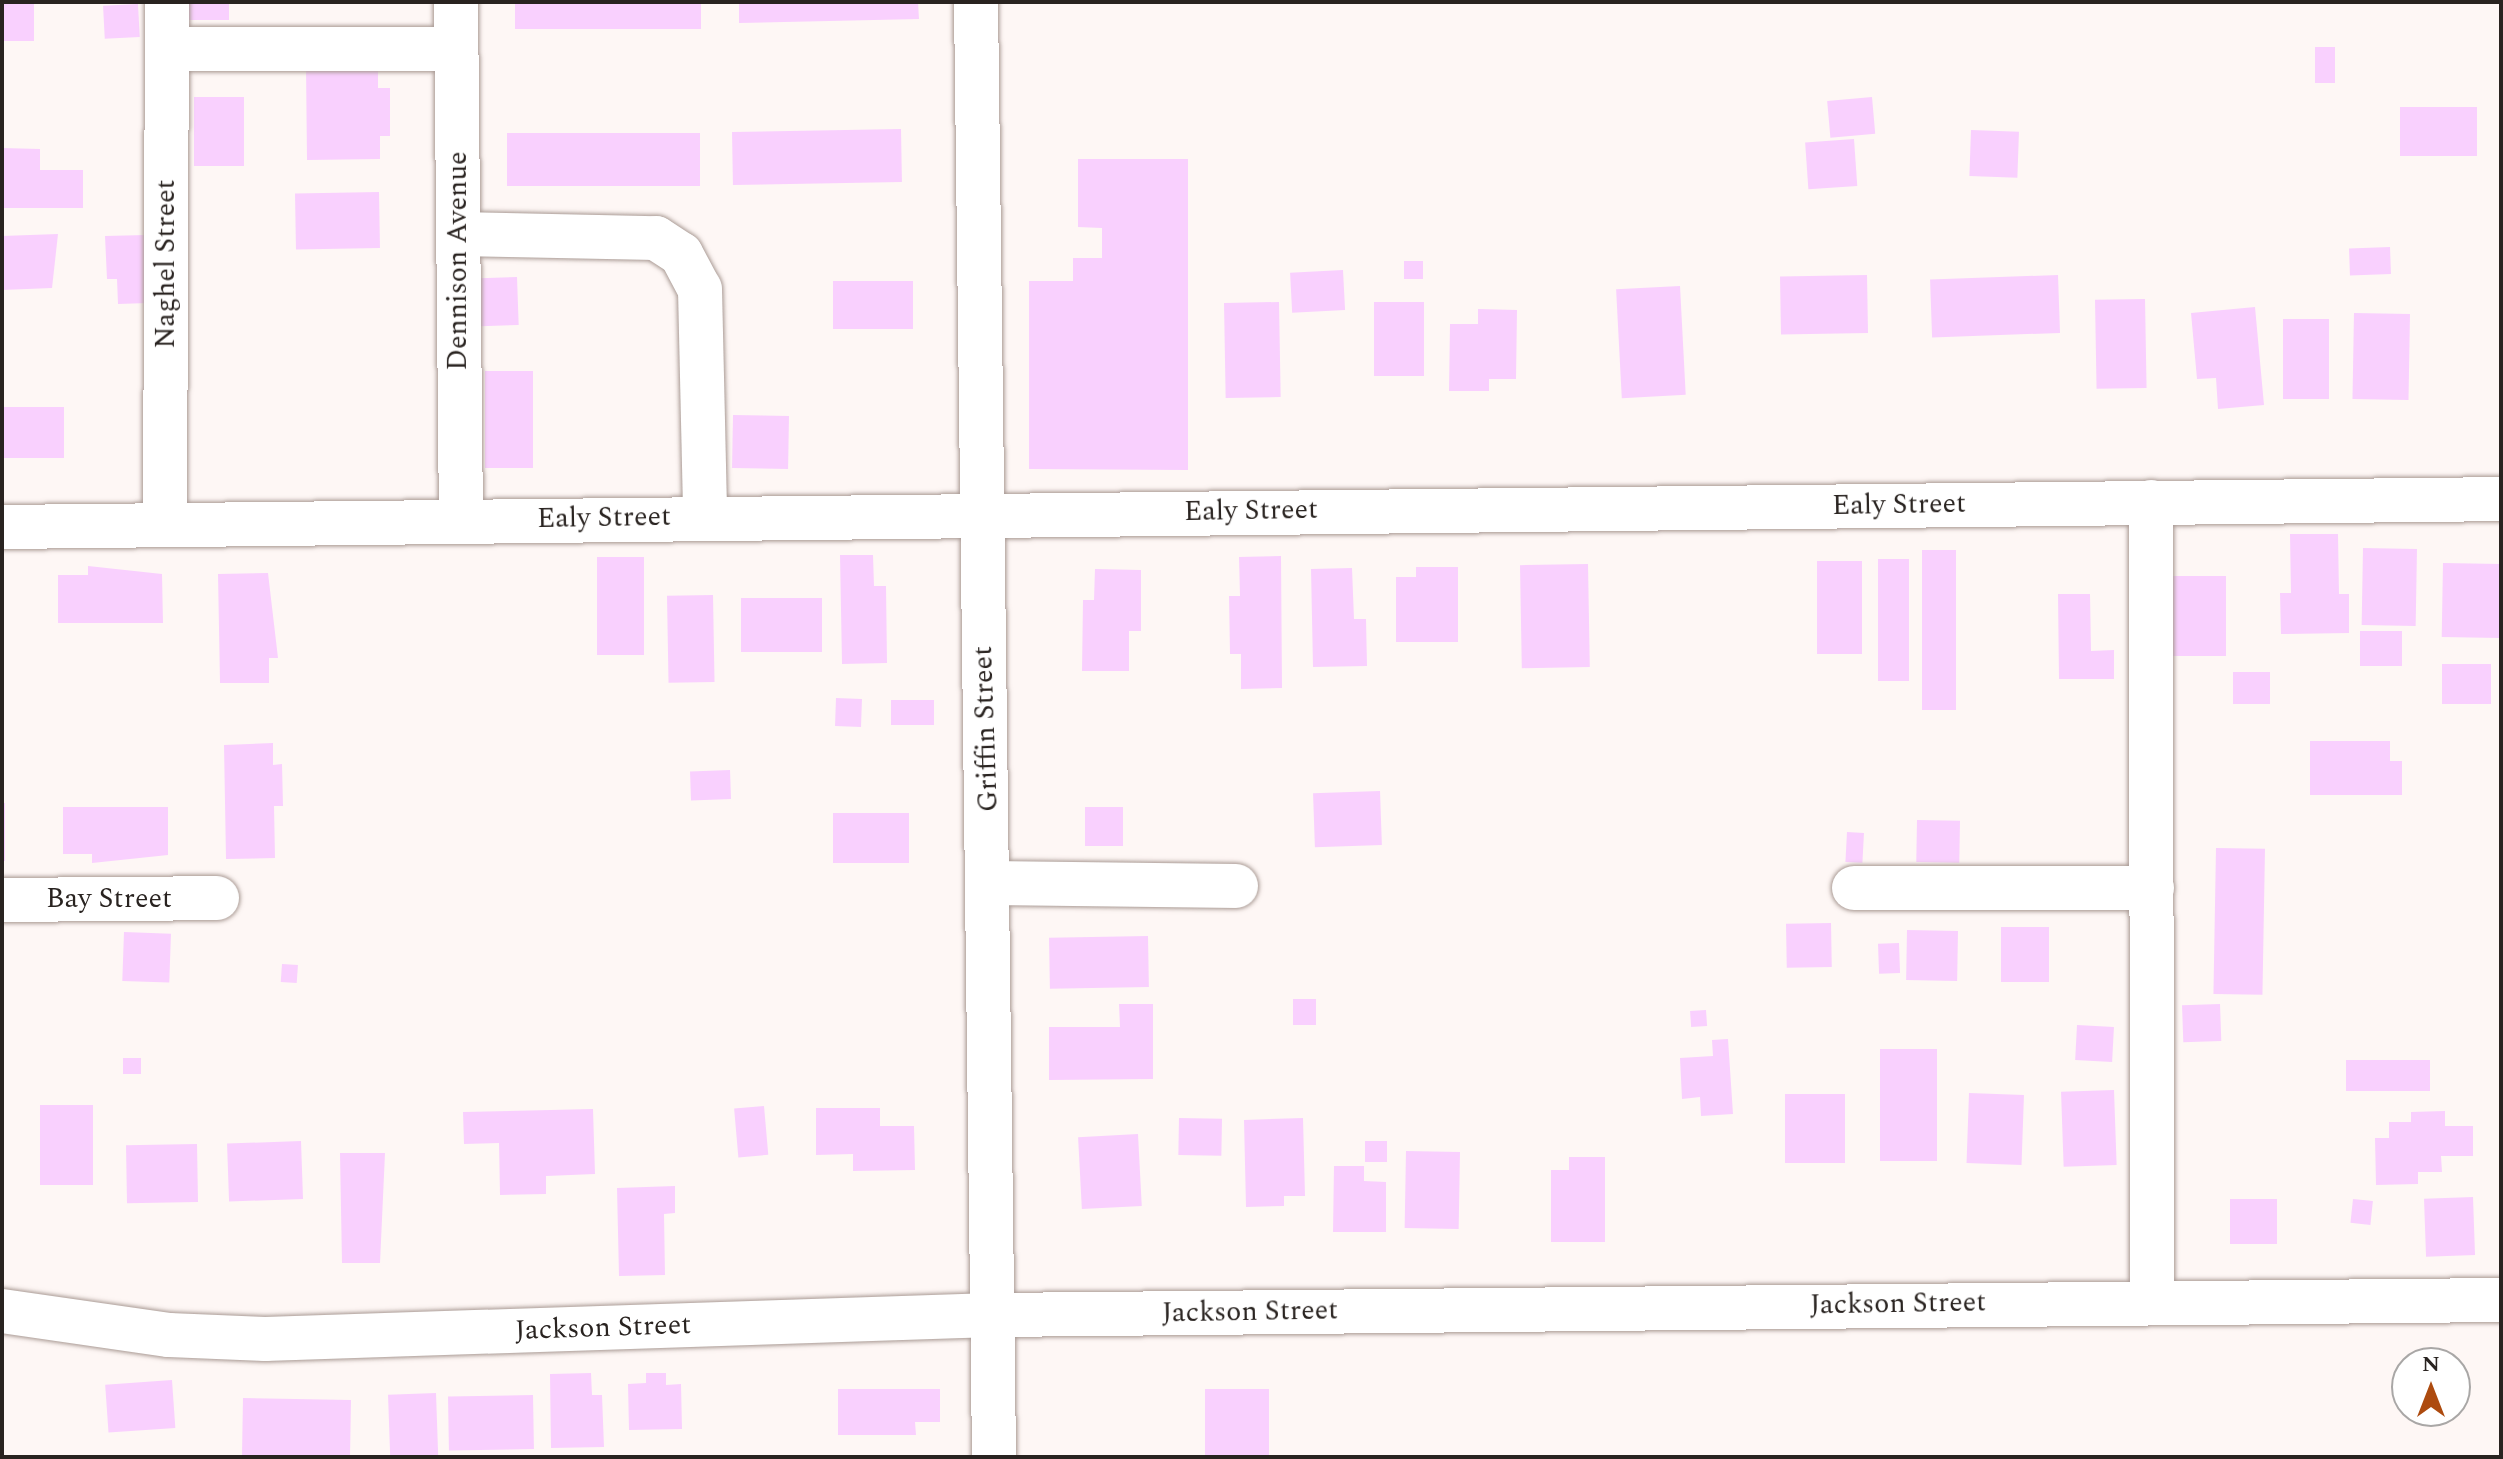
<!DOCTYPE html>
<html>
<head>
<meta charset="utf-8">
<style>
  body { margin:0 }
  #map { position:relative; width:2503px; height:1459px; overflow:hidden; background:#fef7f5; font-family:Spectral,serif }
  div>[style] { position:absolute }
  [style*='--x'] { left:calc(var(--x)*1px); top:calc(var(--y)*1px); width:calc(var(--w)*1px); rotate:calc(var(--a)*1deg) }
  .building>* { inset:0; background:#f9d0fe; transform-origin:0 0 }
  .roads { filter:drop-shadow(0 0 2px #aa9b95) drop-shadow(0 0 2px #aa9b95) }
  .minor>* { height:44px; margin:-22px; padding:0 22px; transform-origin:22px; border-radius:22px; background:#fff }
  span { translate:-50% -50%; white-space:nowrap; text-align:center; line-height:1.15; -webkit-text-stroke:8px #fff; paint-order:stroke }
  .street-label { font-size:28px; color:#292320 }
  .frame { position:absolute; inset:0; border:4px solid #292320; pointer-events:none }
  .north { position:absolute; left:2391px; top:1347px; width:80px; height:80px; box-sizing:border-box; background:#fff; border:2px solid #a9a7a6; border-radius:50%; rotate:0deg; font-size:22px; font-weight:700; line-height:32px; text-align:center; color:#292320 }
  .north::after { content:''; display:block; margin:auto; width:28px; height:36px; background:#ad4b0f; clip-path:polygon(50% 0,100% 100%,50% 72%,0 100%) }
</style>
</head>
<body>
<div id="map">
  <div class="building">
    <div style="left:2px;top:2px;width:32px;height:39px"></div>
    <div style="left:186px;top:2px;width:43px;height:18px"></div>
    <div style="left:515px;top:2px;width:186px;height:27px"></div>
    <div style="clip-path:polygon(739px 2px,918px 2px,919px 19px,739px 23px)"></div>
    <div style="left:138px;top:4px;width:33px;height:35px;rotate:87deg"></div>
    <div style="left:2315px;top:47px;width:20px;height:36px"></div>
    <div style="clip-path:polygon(306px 66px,378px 66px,378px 88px,390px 88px,390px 136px,380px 136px,380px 159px,307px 160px)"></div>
    <div style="left:194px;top:97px;width:50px;height:69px"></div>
    <div style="left:1872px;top:97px;width:37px;height:45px;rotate:85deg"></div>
    <div style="left:2400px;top:107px;width:77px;height:49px"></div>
    <div style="left:901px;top:129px;width:53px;height:169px;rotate:89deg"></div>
    <div style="left:1971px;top:130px;width:48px;height:46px;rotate:2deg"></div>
    <div style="left:700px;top:133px;width:53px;height:193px;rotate:90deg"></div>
    <div style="left:1854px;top:139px;width:47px;height:49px;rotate:86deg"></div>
    <div style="clip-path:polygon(2px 148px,40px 149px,40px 170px,83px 170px,83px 208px,2px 208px)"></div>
    <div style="clip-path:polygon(1078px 159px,1188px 159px,1188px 470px,1029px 469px,1029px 281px,1073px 281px,1073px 258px,1102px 258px,1102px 228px,1078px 227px)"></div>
    <div style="left:379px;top:192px;width:56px;height:84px;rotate:89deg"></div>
    <div style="clip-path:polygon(58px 234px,52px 288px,2px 290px,2px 236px)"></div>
    <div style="clip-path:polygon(146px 235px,148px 303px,118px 304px,117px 279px,107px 279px,105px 236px)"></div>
    <div style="left:2390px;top:247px;width:27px;height:41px;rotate:88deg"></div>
    <div style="left:1404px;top:261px;width:19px;height:18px"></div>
    <div style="left:1343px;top:270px;width:40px;height:53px;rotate:87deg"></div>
    <div style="left:1867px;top:275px;width:58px;height:87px;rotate:89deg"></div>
    <div style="left:2058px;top:275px;width:58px;height:128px;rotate:88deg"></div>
    <div style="left:517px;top:277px;width:48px;height:38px;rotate:88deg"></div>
    <div style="left:833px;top:281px;width:80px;height:48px"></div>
    <div style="left:1680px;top:286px;width:109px;height:64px;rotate:87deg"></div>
    <div style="left:2145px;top:299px;width:89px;height:50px;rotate:89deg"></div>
    <div style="left:1279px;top:302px;width:95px;height:55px;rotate:89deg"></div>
    <div style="left:1374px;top:302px;width:50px;height:74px"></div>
    <div style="clip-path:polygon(2255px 307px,2264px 405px,2218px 409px,2216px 378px,2197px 379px,2191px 313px)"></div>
    <div style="clip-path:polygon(1478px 309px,1517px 310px,1516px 379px,1489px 379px,1489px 391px,1449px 391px,1450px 324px,1478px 324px)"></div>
    <div style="left:2354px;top:313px;width:56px;height:86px;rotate:1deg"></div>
    <div style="left:2283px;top:319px;width:46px;height:80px"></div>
    <div style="left:485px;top:371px;width:48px;height:97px"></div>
    <div style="left:2px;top:407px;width:62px;height:51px"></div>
    <div style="left:733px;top:415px;width:56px;height:53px;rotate:1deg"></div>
    <div style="clip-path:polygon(2290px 534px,2338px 534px,2339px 594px,2349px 594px,2349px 633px,2281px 634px,2280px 593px,2291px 593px)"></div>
    <div style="left:2363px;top:548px;width:54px;height:77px;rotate:1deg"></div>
    <div style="left:1922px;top:550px;width:34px;height:160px"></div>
    <div style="clip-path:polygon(840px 555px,873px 555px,874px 586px,886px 586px,887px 663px,842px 664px)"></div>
    <div style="clip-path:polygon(1281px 556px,1282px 688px,1241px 689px,1241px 654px,1230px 654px,1229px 596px,1240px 596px,1239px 557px)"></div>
    <div style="left:597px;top:557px;width:47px;height:98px"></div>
    <div style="left:1878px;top:559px;width:31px;height:122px"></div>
    <div style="left:1817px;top:561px;width:45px;height:93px"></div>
    <div style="left:2443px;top:563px;width:58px;height:74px;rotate:1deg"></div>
    <div style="left:1588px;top:564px;width:103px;height:68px;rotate:89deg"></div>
    <div style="clip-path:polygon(88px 566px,162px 574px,163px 623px,58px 623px,58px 575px,88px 575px)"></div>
    <div style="clip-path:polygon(1416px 567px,1458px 567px,1458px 642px,1396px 642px,1396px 577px,1416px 577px)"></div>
    <div style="clip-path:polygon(1352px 568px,1354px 619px,1366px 619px,1367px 666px,1313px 667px,1311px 569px)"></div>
    <div style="clip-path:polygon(1095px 569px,1141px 570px,1141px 631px,1129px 631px,1129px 671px,1082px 671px,1083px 600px,1094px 600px)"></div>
    <div style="clip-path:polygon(268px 573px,278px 658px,269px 658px,269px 683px,220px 683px,218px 574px)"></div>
    <div style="left:2172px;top:576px;width:54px;height:80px"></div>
    <div style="clip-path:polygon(2058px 594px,2090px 594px,2091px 651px,2114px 650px,2114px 679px,2059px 679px)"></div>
    <div style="left:713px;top:595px;width:87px;height:46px;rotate:89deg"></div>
    <div style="left:741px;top:598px;width:81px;height:54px"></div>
    <div style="left:2402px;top:631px;width:35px;height:42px;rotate:90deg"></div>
    <div style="left:2442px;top:664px;width:49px;height:40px"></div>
    <div style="left:2233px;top:672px;width:37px;height:32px"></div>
    <div style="left:836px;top:698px;width:26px;height:28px;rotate:2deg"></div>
    <div style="left:891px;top:700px;width:43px;height:25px"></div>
    <div style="clip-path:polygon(2310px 741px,2390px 741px,2390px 761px,2402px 761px,2402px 795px,2310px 795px)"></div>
    <div style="clip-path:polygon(273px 743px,273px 765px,282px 764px,283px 806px,274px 806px,275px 858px,226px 859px,224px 745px)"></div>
    <div style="left:730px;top:770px;width:29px;height:40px;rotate:88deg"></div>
    <div style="left:1380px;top:791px;width:54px;height:67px;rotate:88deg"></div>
    <div style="left:2px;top:803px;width:3px;height:58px"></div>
    <div style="clip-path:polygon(63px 807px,168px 807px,168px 855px,92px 863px,92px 854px,63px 854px)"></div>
    <div style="left:1085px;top:807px;width:38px;height:39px"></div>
    <div style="left:833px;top:813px;width:76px;height:50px"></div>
    <div style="left:1917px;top:820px;width:43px;height:42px;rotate:1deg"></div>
    <div style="left:1847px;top:832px;width:17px;height:30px;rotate:3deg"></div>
    <div style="left:2216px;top:848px;width:49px;height:146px;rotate:1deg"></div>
    <div style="left:1831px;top:923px;width:44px;height:45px;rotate:89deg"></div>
    <div style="left:2001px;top:927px;width:48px;height:55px"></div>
    <div style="left:1907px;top:930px;width:51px;height:50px;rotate:1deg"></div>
    <div style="left:124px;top:932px;width:47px;height:49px;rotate:2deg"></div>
    <div style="left:1148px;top:936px;width:51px;height:99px;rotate:89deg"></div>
    <div style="left:1899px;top:943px;width:30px;height:21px;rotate:88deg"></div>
    <div style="left:282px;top:964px;width:16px;height:18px;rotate:4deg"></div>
    <div style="left:1293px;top:999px;width:23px;height:26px"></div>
    <div style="clip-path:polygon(1119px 1004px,1153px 1004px,1153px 1079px,1049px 1080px,1049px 1027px,1120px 1027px)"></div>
    <div style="left:2220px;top:1004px;width:37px;height:38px;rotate:88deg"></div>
    <div style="left:1706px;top:1010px;width:16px;height:16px;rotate:86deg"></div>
    <div style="left:2077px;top:1025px;width:37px;height:35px;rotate:3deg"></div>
    <div style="clip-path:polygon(1728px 1039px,1733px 1114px,1701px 1116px,1700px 1097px,1682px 1099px,1680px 1058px,1713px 1056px,1712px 1040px)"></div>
    <div style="left:1880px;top:1049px;width:57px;height:112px"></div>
    <div style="left:123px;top:1058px;width:18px;height:16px"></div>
    <div style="left:2346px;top:1060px;width:84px;height:31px"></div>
    <div style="left:2114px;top:1090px;width:75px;height:53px;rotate:88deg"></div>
    <div style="left:1969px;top:1093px;width:55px;height:70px;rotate:2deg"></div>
    <div style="left:1785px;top:1094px;width:60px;height:69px"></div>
    <div style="left:40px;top:1105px;width:53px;height:80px"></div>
    <div style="left:764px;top:1106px;width:49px;height:30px;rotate:85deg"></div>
    <div style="clip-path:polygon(816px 1108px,880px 1108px,880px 1126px,914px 1126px,915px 1170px,853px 1171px,853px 1154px,816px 1155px)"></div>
    <div style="clip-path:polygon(593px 1109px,595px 1174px,546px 1176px,546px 1194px,500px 1195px,499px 1143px,464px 1144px,463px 1112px)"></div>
    <div style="clip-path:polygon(2445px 1111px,2445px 1126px,2473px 1126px,2473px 1156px,2441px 1156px,2442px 1172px,2418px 1172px,2418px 1184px,2376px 1185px,2375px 1138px,2389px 1138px,2389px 1122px,2411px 1122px,2411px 1112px)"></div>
    <div style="left:1179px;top:1118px;width:43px;height:37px;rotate:1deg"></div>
    <div style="clip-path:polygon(1303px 1118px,1305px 1196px,1284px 1196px,1284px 1206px,1246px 1207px,1244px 1120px)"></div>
    <div style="left:1138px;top:1134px;width:72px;height:60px;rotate:87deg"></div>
    <div style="left:301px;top:1141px;width:58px;height:74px;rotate:88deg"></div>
    <div style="left:1365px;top:1141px;width:22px;height:21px"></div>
    <div style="left:197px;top:1144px;width:58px;height:71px;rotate:89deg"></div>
    <div style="left:1406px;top:1151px;width:54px;height:77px;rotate:1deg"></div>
    <div style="clip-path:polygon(340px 1153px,385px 1153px,380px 1263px,342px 1263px)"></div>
    <div style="clip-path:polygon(1569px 1157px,1605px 1157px,1605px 1242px,1551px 1242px,1551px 1170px,1569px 1170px)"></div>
    <div style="clip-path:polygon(1334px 1166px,1364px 1166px,1364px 1181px,1386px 1182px,1386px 1232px,1333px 1232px)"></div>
    <div style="clip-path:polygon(675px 1186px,675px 1213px,664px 1214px,665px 1275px,619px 1276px,617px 1188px)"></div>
    <div style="left:2473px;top:1197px;width:58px;height:49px;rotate:88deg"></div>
    <div style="left:2230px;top:1199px;width:47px;height:45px"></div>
    <div style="left:2353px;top:1199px;width:20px;height:24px;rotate:6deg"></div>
    <div style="clip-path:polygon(591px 1373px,592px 1395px,602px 1395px,604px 1447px,551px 1448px,550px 1374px)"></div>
    <div style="clip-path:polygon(646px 1373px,666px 1373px,666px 1385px,681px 1384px,682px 1429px,629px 1430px,628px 1384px,646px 1383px)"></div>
    <div style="left:172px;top:1380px;width:48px;height:67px;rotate:86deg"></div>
    <div style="clip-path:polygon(838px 1389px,940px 1389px,940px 1422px,915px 1422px,916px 1435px,838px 1435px)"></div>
    <div style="left:1205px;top:1389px;width:64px;height:68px"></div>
    <div style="left:436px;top:1393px;width:64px;height:48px;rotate:88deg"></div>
    <div style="left:533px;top:1395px;width:54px;height:85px;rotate:89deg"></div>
    <div style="left:243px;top:1398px;width:108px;height:59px;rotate:1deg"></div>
  </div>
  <div class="roads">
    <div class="minor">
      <div style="--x:456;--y:2;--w:517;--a:89.45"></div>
      <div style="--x:976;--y:2;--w:1455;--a:89.29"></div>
      <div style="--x:167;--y:49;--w:289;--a:0"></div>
      <div style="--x:459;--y:234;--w:197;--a:1.2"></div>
      <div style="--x:656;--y:238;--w:30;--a:33"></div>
      <div style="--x:681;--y:254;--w:40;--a:62"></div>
      <div style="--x:700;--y:289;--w:228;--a:88.7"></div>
      <div style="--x:2151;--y:502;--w:799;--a:89.93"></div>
      <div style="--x:165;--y:525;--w:523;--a:-89.78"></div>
      <div style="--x:2;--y:527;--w:2499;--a:-0.64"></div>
      <div style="--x:992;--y:883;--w:244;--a:0.7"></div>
      <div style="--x:1854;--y:888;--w:298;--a:0"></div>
      <div style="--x:2;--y:900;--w:215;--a:-0.5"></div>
      <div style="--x:2;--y:1311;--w:169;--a:8.2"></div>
      <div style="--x:169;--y:1335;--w:96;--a:2.4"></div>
      <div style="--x:265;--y:1339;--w:728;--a:-1.89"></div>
      <div style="--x:993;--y:1315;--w:1508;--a:-0.57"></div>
    </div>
  </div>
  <div class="street-label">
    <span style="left:458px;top:261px;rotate:-90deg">Dennison Avenue</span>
    <span style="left:166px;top:264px;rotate:-90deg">Naghel Street</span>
    <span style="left:1899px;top:505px;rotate:-1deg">Ealy Street</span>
    <span style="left:1251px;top:511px;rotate:-1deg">Ealy Street</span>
    <span style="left:604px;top:518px;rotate:-1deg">Ealy Street</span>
    <span style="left:986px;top:729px;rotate:-92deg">Griffin Street</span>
    <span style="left:109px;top:899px">Bay Street</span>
    <span style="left:1898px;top:1304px;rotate:-1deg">Jackson Street</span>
    <span style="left:1250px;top:1312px;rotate:-1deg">Jackson Street</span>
    <span style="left:603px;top:1328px;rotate:-2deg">Jackson Street</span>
  </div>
  <div class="frame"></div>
  <div class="north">N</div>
</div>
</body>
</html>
